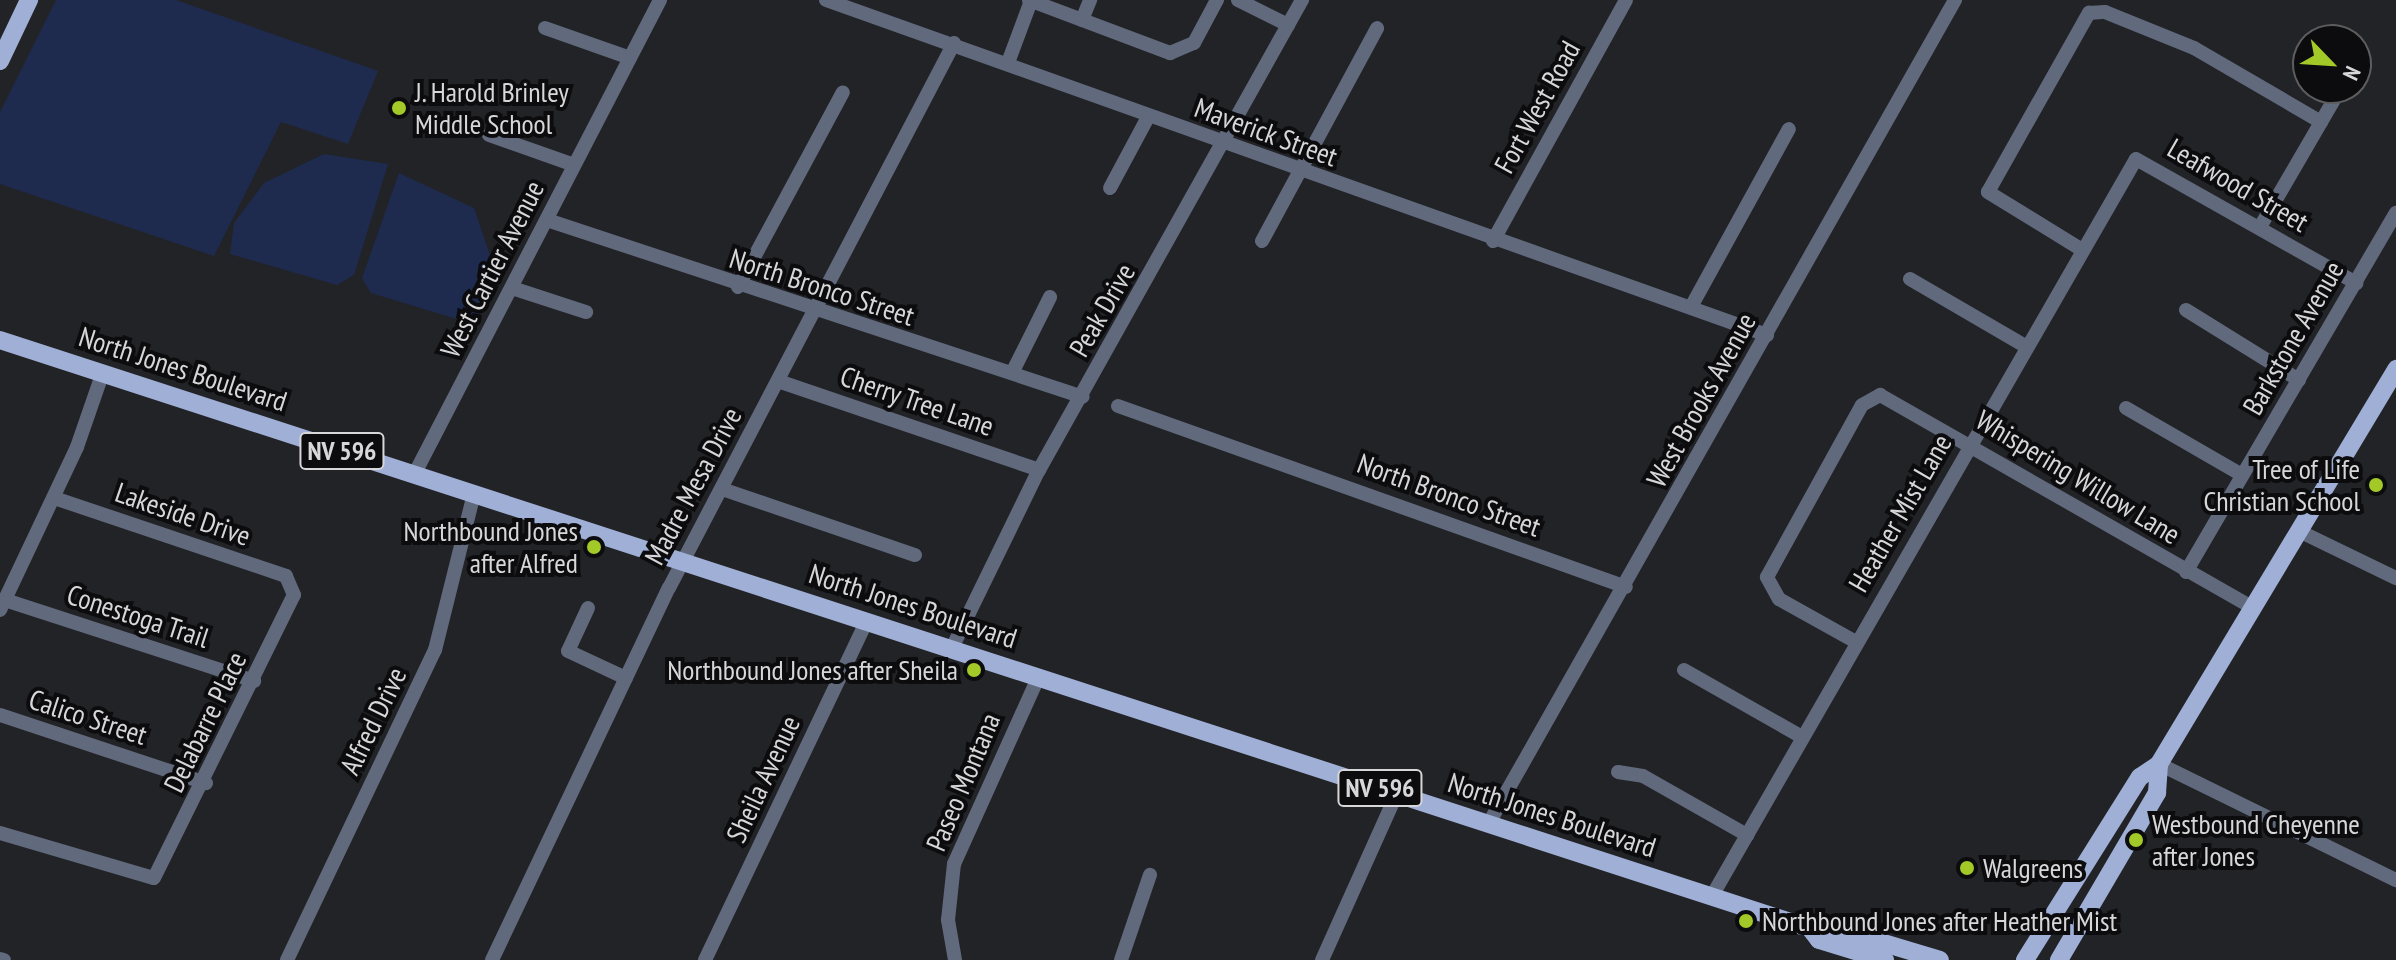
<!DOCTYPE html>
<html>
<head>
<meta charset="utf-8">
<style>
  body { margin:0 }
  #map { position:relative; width:2396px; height:960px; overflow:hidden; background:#222326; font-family:"PT Sans Narrow",sans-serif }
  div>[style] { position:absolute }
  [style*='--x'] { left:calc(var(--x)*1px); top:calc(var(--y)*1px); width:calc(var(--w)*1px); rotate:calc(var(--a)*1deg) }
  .green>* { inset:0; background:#1e2b4e }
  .minor>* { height:14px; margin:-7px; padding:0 7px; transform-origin:7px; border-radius:7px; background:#61697c }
  .major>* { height:18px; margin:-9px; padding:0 9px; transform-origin:9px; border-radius:9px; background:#9fafd6 }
  .dots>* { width:22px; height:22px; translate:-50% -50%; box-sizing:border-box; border:4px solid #0c0c0e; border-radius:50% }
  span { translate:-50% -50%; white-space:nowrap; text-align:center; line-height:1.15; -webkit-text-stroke:8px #0c0c0e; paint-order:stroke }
  .shield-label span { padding:2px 6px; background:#0c0c0e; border:2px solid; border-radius:6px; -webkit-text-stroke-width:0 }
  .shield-label { font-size:26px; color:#d7d7d9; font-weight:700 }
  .poi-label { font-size:28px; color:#d7d7d9 }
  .left { translate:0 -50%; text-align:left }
  .right { translate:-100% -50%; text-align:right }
  .street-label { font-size:28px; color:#d7d7d9 }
  .north { position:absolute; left:2292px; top:24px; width:80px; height:80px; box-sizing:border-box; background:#0c0c0e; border:2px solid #5d5d5f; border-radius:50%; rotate:115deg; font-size:22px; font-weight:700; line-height:32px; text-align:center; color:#d7d7d9 }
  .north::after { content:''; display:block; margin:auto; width:28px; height:36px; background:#a2c928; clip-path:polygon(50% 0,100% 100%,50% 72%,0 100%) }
</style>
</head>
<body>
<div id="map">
  <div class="green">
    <div style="clip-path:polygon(56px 0,176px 0,378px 71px,348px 144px,281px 122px,214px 256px,0 184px,0 112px)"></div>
    <div style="clip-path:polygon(324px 154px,388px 164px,354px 275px,337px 285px,230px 254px,234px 223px,264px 183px)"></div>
    <div style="clip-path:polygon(399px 173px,474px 208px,496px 273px,473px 324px,371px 293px,362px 278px)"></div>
  </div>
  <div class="minor">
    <div style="--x:826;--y:0;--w:999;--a:19.6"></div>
    <div style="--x:1029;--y:0;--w:151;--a:20.6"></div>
    <div style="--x:1170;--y:53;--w:26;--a:-23"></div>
    <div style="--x:1194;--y:43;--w:49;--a:-61.9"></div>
    <div style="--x:1238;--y:0;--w:56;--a:26.6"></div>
    <div style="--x:1082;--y:20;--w:22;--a:-68"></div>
    <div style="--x:545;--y:28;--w:90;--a:19.4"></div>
    <div style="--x:1009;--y:60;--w:63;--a:-69.6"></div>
    <div style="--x:489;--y:135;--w:90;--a:19.4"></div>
    <div style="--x:1110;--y:188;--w:81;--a:-61.8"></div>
    <div style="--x:547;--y:220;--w:564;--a:18.27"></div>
    <div style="--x:2260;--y:227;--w:161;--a:-59.8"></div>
    <div style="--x:1262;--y:241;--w:242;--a:-61.6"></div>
    <div style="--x:1493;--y:241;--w:275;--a:-61.1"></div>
    <div style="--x:2079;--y:248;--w:107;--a:-148.4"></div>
    <div style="--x:1988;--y:192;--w:206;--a:-60.6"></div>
    <div style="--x:2089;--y:13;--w:16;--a:-4"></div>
    <div style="--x:2105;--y:12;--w:96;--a:22"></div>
    <div style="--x:2194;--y:48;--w:147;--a:30.2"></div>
    <div style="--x:1910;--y:279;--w:133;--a:30.2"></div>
    <div style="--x:738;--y:287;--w:221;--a:-61.7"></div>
    <div style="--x:512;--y:288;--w:78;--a:18"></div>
    <div style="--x:1691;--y:307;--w:203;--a:-61.2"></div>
    <div style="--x:2186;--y:310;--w:133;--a:31.8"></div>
    <div style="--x:1012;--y:373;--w:85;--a:-63.4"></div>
    <div style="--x:778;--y:381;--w:276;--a:18.8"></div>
    <div style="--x:1118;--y:406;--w:539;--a:19.61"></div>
    <div style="--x:2126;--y:408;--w:134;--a:30"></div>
    <div style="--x:414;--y:475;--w:535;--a:-62.62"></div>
    <div style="--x:722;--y:489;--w:204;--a:18.9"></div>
    <div style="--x:2299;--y:531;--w:108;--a:25.9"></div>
    <div style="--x:2186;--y:572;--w:416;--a:-59.7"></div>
    <div style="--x:5;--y:600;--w:262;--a:18"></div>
    <div style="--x:588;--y:608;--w:47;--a:114.9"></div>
    <div style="--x:568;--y:651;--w:64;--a:25"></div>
    <div style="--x:0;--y:610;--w:180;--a:-64.7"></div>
    <div style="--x:77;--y:447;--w:79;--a:-70.9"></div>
    <div style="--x:1856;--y:642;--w:88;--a:-150.8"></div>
    <div style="--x:1779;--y:599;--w:25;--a:-119"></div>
    <div style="--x:1767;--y:577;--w:196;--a:-61.1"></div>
    <div style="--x:1862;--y:405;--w:21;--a:-29"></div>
    <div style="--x:1880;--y:395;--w:430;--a:29.7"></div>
    <div style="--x:952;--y:648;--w:198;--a:-64"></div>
    <div style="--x:1039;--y:470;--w:539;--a:-60.77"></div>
    <div style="--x:1684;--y:670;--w:136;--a:29.6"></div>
    <div style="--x:0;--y:715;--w:217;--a:18.3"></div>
    <div style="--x:2159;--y:764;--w:264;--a:26.1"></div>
    <div style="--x:1618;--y:772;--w:25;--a:9"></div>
    <div style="--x:1643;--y:776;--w:120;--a:29.6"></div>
    <div style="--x:1489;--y:823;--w:946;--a:-60.48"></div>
    <div style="--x:0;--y:833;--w:160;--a:16.3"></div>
    <div style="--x:154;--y:878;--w:316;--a:-63.7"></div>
    <div style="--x:294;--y:595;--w:21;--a:-113"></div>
    <div style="--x:286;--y:576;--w:245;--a:-161.4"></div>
    <div style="--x:1712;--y:896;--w:850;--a:-60.09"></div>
    <div style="--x:2136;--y:159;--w:253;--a:29.4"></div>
    <div style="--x:0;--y:959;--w:4;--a:14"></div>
    <div style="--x:287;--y:960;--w:344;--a:-64.5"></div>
    <div style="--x:435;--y:650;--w:161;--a:-76"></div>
    <div style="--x:492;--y:960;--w:412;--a:-64.6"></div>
    <div style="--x:669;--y:588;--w:615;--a:-62.39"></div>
    <div style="--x:705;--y:960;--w:376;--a:-64.5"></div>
    <div style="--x:955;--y:960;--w:41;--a:-99.9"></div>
    <div style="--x:948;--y:920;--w:56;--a:-83.9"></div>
    <div style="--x:954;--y:864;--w:206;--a:-65.7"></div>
    <div style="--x:1121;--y:960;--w:90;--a:-71.2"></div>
    <div style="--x:1322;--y:960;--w:183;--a:-65.8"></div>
  </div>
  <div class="major">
    <div style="--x:0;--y:61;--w:68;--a:-64.6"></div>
    <div style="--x:0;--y:340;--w:1895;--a:18.01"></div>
    <div style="--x:1802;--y:926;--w:22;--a:-3"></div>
    <div style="--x:1824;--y:925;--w:121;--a:16.8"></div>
    <div style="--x:1809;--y:927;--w:16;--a:52"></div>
    <div style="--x:1819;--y:940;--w:69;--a:16.9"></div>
    <div style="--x:2025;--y:960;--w:216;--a:-57.9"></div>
    <div style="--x:2140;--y:777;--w:23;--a:-34"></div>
    <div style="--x:2159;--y:764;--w:461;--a:-59"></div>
    <div style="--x:2059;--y:960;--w:194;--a:-59.6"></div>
    <div style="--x:2157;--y:793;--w:29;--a:-86"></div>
  </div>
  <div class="dots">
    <div style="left:399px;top:108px;background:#a2c928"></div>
    <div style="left:2376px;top:485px;background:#a2c928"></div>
    <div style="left:594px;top:547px;background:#a2c928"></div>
    <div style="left:974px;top:670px;background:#a2c928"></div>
    <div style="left:2136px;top:840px;background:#a2c928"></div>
    <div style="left:1967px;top:868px;background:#a2c928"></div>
    <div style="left:1746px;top:921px;background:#a2c928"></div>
  </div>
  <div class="shield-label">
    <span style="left:342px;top:451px">NV 596</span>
    <span style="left:1380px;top:788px">NV 596</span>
  </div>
  <div class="poi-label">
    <span class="left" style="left:415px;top:108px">J. Harold Brinley<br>Middle School</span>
    <span class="right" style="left:2360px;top:485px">Tree of Life<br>Christian School</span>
    <span class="right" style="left:578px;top:547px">Northbound Jones<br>after Alfred</span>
    <span class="right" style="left:958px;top:670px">Northbound Jones after Sheila</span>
    <span class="left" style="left:2152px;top:840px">Westbound Cheyenne<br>after Jones</span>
    <span class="left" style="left:1983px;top:868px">Walgreens</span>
    <span class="left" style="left:1762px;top:921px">Northbound Jones after Heather Mist</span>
  </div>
  <div class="street-label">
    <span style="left:1537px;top:107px;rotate:-61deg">Fort West Road</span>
    <span style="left:1266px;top:132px;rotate:20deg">Maverick Street</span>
    <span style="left:2238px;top:185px;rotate:30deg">Leafwood Street</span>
    <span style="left:492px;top:269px;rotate:-63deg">West Cartier Avenue</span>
    <span style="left:822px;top:287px;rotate:18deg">North Bronco Street</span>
    <span style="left:1102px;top:310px;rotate:-60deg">Peak Drive</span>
    <span style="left:2293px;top:338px;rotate:-60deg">Barkstone Avenue</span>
    <span style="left:183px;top:369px;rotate:18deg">North Jones Boulevard</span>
    <span style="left:1701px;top:400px;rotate:-61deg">West Brooks Avenue</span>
    <span style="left:917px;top:401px;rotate:19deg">Cherry Tree Lane</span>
    <span style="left:2078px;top:477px;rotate:31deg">Whispering Willow Lane</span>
    <span style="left:693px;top:486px;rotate:-62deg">Madre Mesa Drive</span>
    <span style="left:1449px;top:495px;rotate:20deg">North Bronco Street</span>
    <span style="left:1900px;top:513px;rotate:-60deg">Heather Mist Lane</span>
    <span style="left:183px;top:514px;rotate:19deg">Lakeside Drive</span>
    <span style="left:913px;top:606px;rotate:18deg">North Jones Boulevard</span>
    <span style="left:138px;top:616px;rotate:18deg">Conestoga Trail</span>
    <span style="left:88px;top:717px;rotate:18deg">Calico Street</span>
    <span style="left:373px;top:721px;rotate:-64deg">Alfred Drive</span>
    <span style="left:205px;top:722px;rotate:-64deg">Delabarre Place</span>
    <span style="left:763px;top:779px;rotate:-65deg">Sheila Avenue</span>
    <span style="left:963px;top:782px;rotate:-67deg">Paseo Montana</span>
    <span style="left:1552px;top:815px;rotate:18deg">North Jones Boulevard</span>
  </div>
  <div class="north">N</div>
</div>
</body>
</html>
